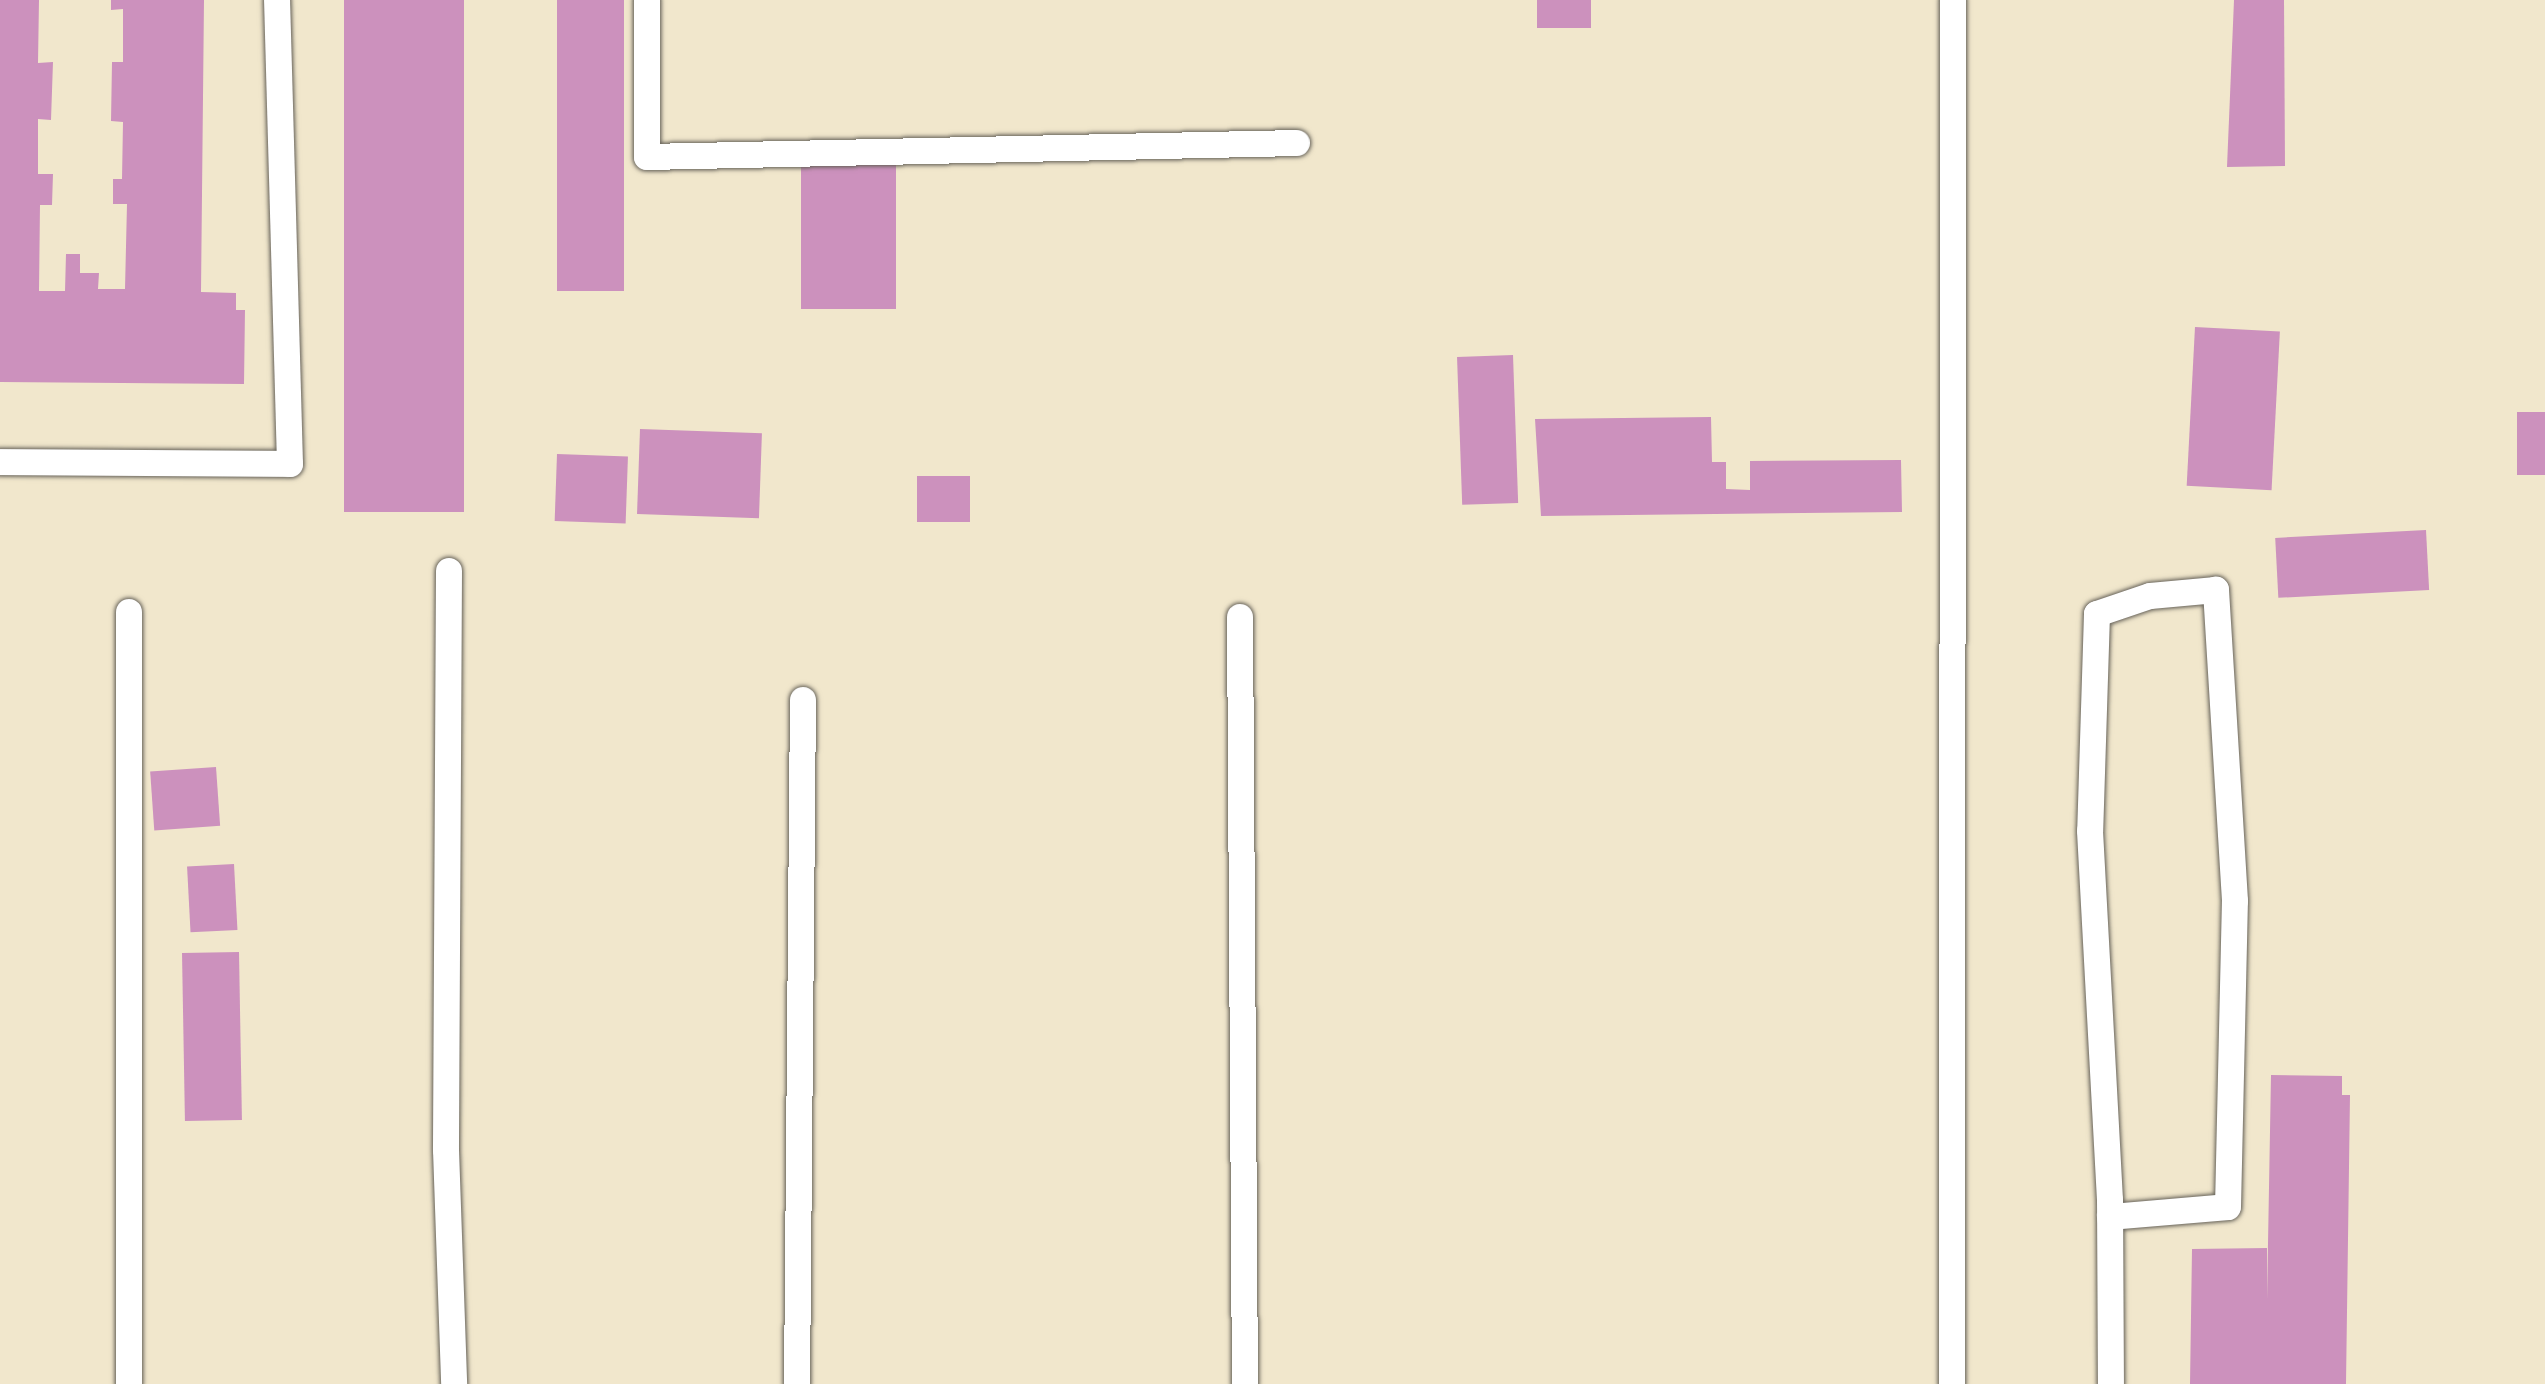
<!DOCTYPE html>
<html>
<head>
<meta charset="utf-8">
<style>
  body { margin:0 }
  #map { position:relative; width:2545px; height:1384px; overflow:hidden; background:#f1e7cc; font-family:"Gochi Hand",sans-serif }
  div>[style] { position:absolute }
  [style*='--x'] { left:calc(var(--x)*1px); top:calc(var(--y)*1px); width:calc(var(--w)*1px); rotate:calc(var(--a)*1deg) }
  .building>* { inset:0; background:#cc91bd; transform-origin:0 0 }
  .roads { filter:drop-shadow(0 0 2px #67635a) drop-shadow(0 0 2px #67635a) }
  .lane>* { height:26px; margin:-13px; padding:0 13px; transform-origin:13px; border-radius:13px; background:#fff }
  span { translate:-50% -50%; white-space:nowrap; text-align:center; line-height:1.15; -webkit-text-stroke:6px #fbf7ec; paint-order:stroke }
</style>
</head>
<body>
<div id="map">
  <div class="building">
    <div style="clip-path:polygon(0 0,39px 0,38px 63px,53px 62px,51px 120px,38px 119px,38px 174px,53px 174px,52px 205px,40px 205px,39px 291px,65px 291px,66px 254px,80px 254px,80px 273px,99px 273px,98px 289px,125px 289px,127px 204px,113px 204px,113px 179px,122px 179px,123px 122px,111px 121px,112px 62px,123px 62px,123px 9px,111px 10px,111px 0,204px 0,201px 292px,236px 293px,236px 310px,245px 310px,244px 384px,0 382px)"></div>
    <div style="left:344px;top:0;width:120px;height:512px"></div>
    <div style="left:557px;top:0;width:67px;height:291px"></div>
    <div style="left:1537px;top:0;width:54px;height:28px"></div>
    <div style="clip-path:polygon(2234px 0,2284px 0,2285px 166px,2227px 167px)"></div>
    <div style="left:801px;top:165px;width:95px;height:144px"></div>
    <div style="left:2195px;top:327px;width:85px;height:159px;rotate:3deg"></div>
    <div style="left:1513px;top:355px;width:148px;height:56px;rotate:88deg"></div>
    <div style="left:2517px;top:412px;width:28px;height:63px"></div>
    <div style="clip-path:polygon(1711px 417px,1712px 462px,1726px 462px,1726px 489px,1750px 490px,1750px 461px,1901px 460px,1902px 512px,1541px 516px,1535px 419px)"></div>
    <div style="left:640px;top:429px;width:122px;height:85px;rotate:2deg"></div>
    <div style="left:557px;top:454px;width:71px;height:67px;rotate:2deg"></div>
    <div style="left:917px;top:476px;width:53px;height:46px"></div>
    <div style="left:2426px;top:530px;width:60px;height:151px;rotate:87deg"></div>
    <div style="left:216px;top:767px;width:59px;height:66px;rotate:86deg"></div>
    <div style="left:234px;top:864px;width:66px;height:47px;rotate:87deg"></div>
    <div style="left:239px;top:952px;width:168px;height:57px;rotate:89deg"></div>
    <div style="clip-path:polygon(2271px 1075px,2342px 1076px,2342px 1095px,2350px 1095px,2346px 1384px,2190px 1384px,2192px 1249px,2267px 1248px,2267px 1300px)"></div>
  </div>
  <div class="roads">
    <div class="lane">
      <div style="--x:647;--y:0;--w:157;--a:90"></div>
      <div style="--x:647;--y:157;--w:650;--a:-1.23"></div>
      <div style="--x:0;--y:462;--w:290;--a:0.4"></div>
      <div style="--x:290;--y:464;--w:464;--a:-91.6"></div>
      <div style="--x:449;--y:571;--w:579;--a:90.3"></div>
      <div style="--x:446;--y:1150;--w:234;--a:88"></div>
      <div style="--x:1240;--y:617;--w:767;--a:89.63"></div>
      <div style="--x:2110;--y:1217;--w:118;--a:-4.8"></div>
      <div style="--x:2228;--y:1207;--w:306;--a:-88.7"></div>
      <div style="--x:2235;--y:901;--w:312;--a:-93.5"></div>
      <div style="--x:2216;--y:590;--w:66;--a:174.8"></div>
      <div style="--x:2150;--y:596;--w:56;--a:161.2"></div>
      <div style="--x:2097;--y:614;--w:217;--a:91.8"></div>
      <div style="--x:2090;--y:831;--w:370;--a:86.9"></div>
      <div style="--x:2110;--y:1200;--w:184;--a:89.7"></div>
      <div style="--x:129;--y:1384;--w:772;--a:-90"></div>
      <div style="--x:797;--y:1384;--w:684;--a:-89.5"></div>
      <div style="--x:1952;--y:1384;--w:1384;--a:-89.96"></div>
    </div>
  </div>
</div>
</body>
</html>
